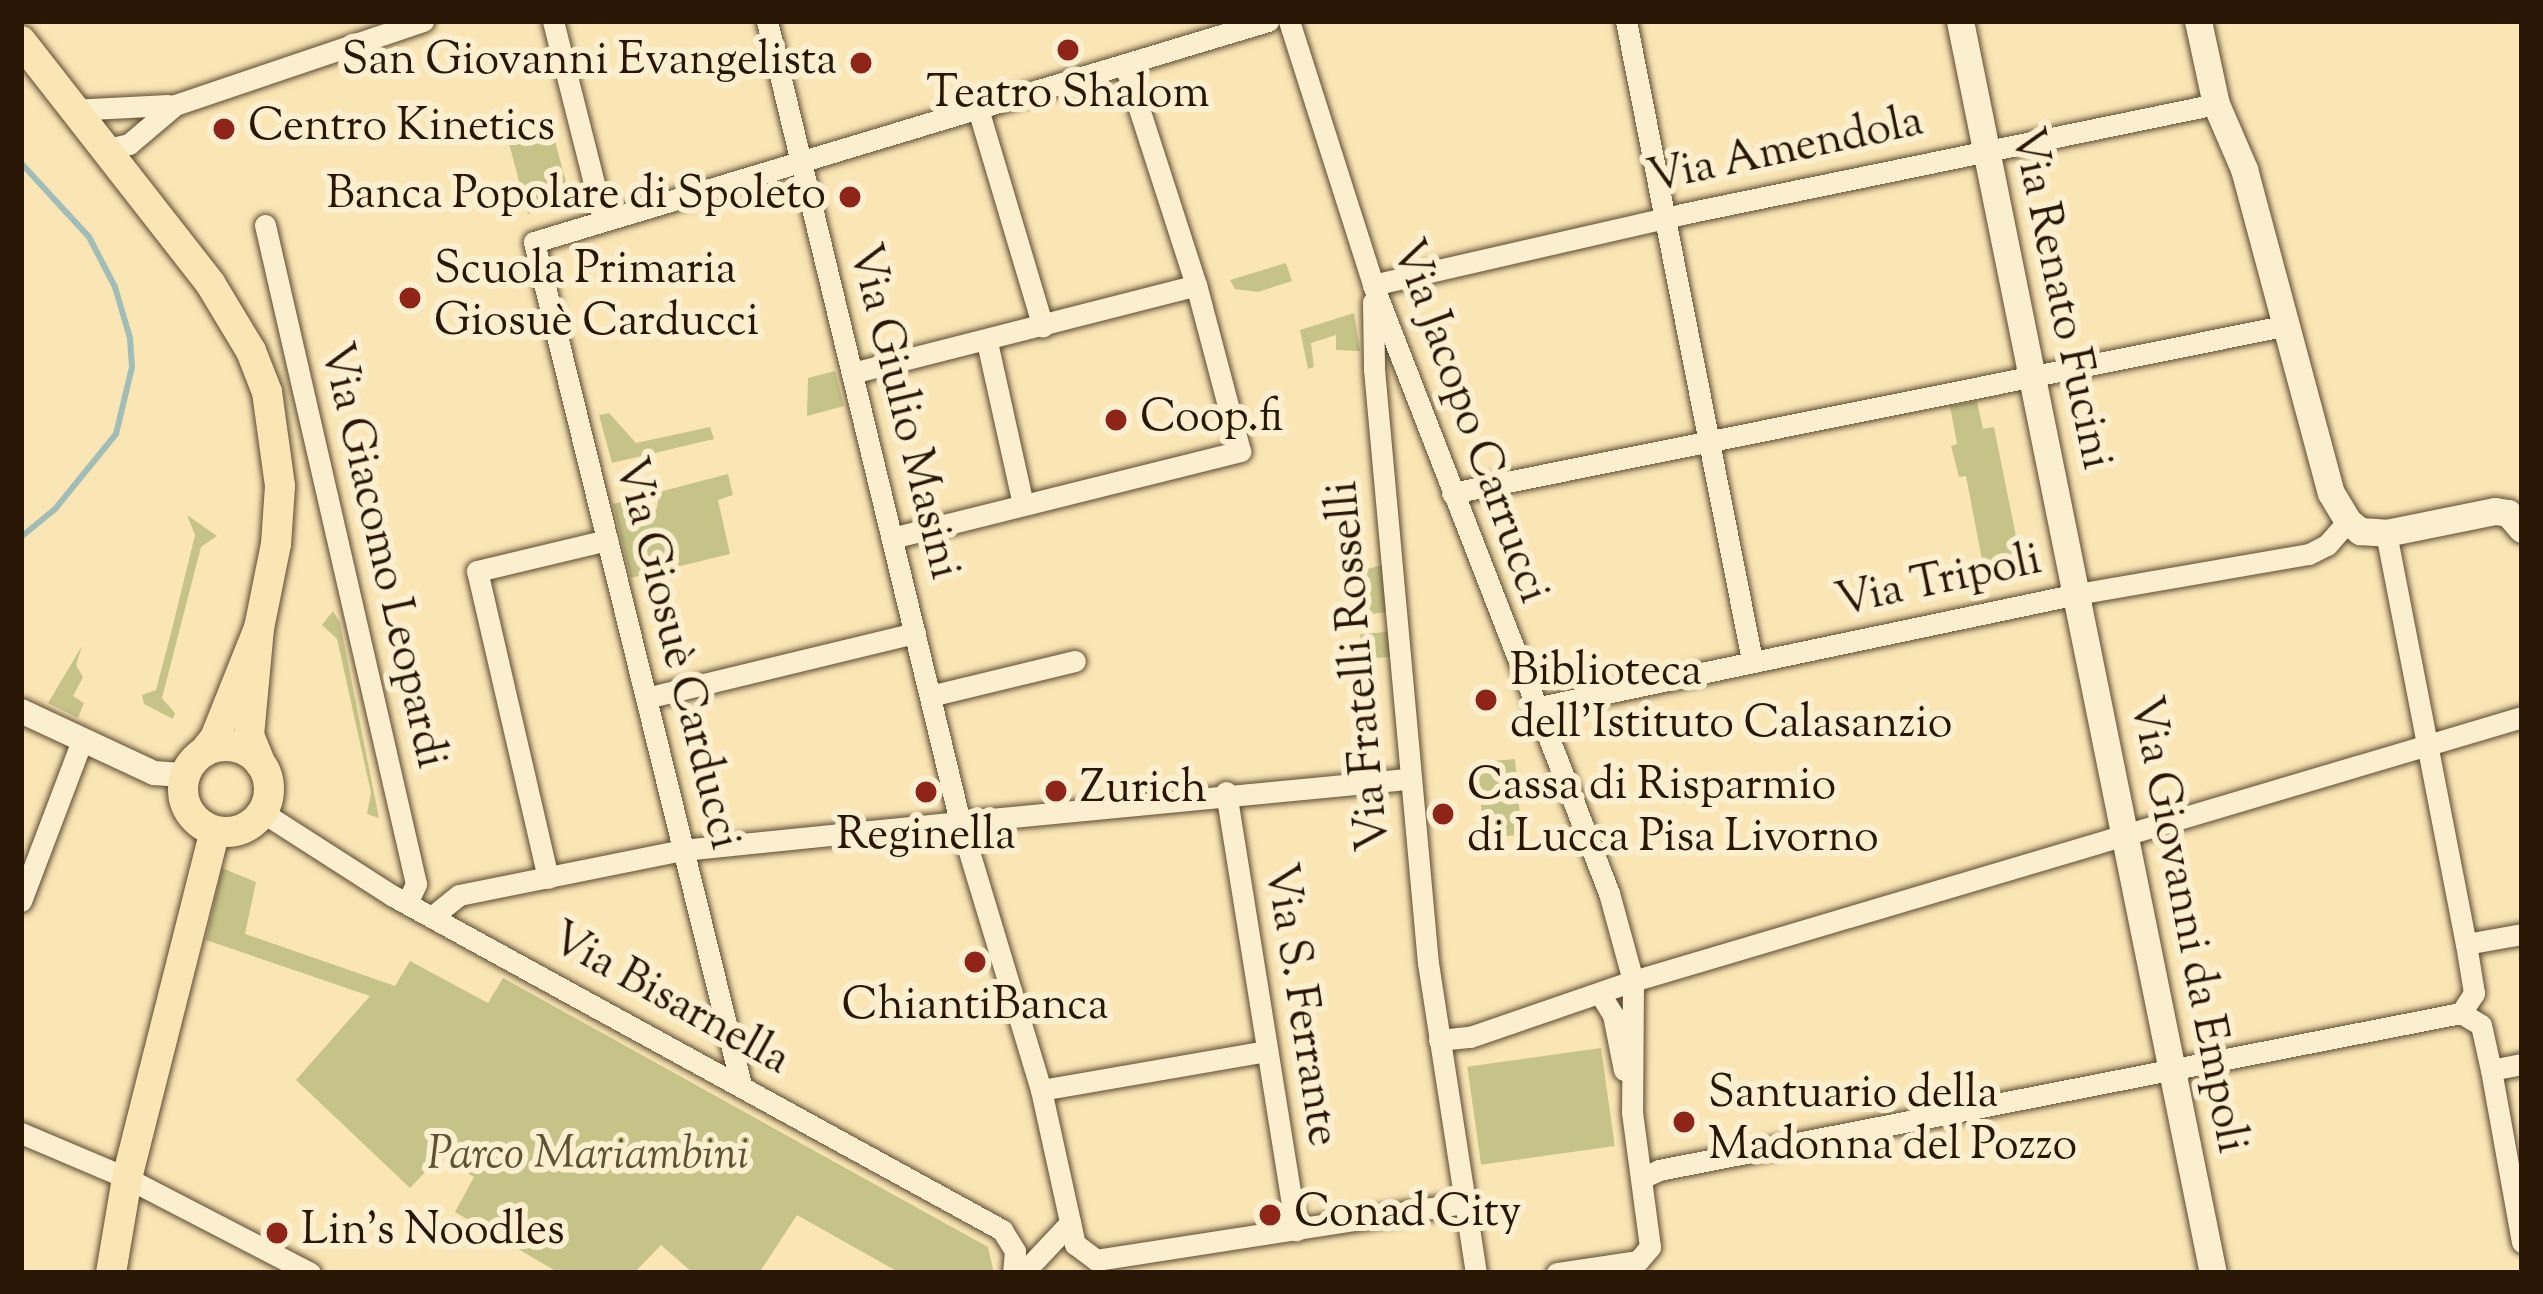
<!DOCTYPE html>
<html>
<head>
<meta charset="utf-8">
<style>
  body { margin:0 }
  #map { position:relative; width:2543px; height:1294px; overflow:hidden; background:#fae6b5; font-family:"Sorts Mill Goudy",serif }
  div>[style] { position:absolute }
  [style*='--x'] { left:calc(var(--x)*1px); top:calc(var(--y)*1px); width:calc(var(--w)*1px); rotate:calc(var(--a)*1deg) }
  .green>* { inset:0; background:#c6c388; transform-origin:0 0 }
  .stream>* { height:6px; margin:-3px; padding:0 3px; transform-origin:3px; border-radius:3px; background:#a1bdb7 }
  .roads { filter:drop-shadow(0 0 3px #5d4a30) drop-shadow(0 0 3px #5d4a30) }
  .minor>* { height:21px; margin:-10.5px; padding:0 10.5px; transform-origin:10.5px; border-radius:10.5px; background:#fcefcf }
  .tertiary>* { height:24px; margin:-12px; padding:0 12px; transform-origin:12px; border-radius:12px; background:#fcefcf }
  .secondary>* { height:27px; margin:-13.5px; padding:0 13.5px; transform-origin:13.5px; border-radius:13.5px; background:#fcefcf }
  .primary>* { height:30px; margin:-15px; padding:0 15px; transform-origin:15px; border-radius:15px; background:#fae6b5 }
  .primary>.ring { margin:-15px; padding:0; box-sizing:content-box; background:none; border:30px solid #fae6b5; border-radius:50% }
  .dots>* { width:33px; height:33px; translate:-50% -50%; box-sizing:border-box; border:6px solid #fcefcf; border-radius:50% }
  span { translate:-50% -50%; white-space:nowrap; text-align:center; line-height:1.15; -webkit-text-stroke:12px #fcefcf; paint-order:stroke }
  .poi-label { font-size:45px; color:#291604 }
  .right { translate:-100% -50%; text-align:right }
  .left { translate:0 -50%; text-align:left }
  .street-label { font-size:45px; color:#291604 }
  .park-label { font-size:45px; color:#605332; font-style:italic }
  .frame { position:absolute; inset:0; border:24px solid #291604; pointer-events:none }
</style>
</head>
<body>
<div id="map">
  <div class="green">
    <div style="left:552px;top:130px;width:75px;height:45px;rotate:75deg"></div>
    <div style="clip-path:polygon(1286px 263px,1292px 281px,1258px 292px,1235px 289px,1230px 280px)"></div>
    <div style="clip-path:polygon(1354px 313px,1360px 351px,1336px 350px,1336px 335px,1311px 343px,1314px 367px,1308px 369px,1300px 330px)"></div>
    <div style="clip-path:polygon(835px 371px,844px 406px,807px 416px,808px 378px)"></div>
    <div style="clip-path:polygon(1977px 401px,1983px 429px,1994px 427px,2020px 556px,1983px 565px,1966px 476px,1959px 477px,1951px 446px,1957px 444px,1950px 406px)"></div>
    <div style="clip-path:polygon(609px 413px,636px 443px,710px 427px,714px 439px,612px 463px,599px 415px)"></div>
    <div style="clip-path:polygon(728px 474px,733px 495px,718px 500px,730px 554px,631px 578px,613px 504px,624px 501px,631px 515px,647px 518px,657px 508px,659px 492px)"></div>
    <div style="clip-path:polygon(187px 515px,217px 536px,201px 547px,162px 698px,175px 713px,173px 719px,144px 704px,142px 695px,156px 690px,172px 629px,195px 535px)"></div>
    <div style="clip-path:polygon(1391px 563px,1395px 611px,1362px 615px,1354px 572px)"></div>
    <div style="clip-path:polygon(333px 611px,340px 623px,379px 818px,367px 814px,371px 793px,337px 639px,322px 625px)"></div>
    <div style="left:1397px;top:631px;width:25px;height:37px;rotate:85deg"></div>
    <div style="clip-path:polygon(82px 646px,76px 665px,83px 677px,73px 696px,84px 703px,78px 718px,48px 703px)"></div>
    <div style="left:1515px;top:759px;width:76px;height:38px;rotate:85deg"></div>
    <div style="clip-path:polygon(222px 868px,256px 882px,245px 934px,395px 986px,410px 961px,488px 1003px,503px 978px,988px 1247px,994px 1273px,900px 1273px,797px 1215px,759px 1273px,693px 1273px,661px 1245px,634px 1273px,559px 1273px,455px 1212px,474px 1177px,440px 1157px,410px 1188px,296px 1080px,370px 996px,206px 940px)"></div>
    <div style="left:1601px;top:1048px;width:99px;height:135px;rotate:82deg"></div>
  </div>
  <div class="stream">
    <div style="--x:21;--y:163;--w:100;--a:47.4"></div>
    <div style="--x:89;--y:237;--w:56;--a:62.5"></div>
    <div style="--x:115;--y:287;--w:53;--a:73.6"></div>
    <div style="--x:130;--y:338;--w:29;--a:86"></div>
    <div style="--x:132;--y:367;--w:69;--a:103.4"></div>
    <div style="--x:116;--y:434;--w:97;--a:129.1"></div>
    <div style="--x:55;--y:509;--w:44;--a:140.5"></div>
  </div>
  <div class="roads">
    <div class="minor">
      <div style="--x:553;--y:21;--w:203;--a:75.8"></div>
      <div style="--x:1289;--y:21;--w:277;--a:72.3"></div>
      <div style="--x:1373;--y:285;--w:652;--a:68.79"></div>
      <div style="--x:1609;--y:893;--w:91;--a:74.7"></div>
      <div style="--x:1633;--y:981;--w:927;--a:-16.54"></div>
      <div style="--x:1626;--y:21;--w:651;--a:78.85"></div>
      <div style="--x:978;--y:109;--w:227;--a:73.4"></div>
      <div style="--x:71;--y:110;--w:97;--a:-3"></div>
      <div style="--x:103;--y:150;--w:27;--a:-13"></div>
      <div style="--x:129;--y:144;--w:60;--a:-40.3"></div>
      <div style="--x:175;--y:105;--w:262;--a:-18.7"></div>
      <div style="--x:265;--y:225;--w:676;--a:77.09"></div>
      <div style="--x:416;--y:884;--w:21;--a:115"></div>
      <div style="--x:1373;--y:285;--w:317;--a:-12.9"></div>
      <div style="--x:1682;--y:214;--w:545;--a:-11.64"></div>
      <div style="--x:1373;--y:302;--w:67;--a:89.1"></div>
      <div style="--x:1374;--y:369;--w:596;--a:84.81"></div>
      <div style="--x:1428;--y:963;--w:314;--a:81.2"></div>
      <div style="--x:987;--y:342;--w:166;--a:77.5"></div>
      <div style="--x:852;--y:373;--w:355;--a:-14.3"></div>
      <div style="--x:1452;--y:493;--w:848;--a:-11.36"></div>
      <div style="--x:2386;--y:533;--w:419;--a:79"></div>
      <div style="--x:2466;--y:944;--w:50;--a:80.7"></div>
      <div style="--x:2474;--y:993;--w:24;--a:123"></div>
      <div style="--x:892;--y:538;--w:359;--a:-14"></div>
      <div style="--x:1240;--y:451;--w:172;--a:-104.8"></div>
      <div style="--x:1196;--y:285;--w:228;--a:-107.9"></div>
      <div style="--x:930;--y:696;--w:149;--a:-13.6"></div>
      <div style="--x:646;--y:698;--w:277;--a:-13.6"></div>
      <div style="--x:1535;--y:708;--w:554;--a:-11.88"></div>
      <div style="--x:2077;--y:594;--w:235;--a:-9.8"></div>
      <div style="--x:2309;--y:554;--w:20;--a:-27"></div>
      <div style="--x:2327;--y:545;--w:32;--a:-49"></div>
      <div style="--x:1226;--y:792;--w:444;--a:80.9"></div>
      <div style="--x:262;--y:812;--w:156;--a:32.7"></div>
      <div style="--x:393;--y:896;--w:695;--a:28.74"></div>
      <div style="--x:1002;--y:1230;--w:25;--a:58"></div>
      <div style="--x:1015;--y:1251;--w:22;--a:95"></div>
      <div style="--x:548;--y:878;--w:315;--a:-103"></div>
      <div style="--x:477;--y:571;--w:134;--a:-13.4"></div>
      <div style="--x:21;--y:901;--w:169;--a:-69.2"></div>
      <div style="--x:433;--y:916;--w:33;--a:-39"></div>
      <div style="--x:459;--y:895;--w:228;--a:-11.4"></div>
      <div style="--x:683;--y:850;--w:278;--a:-5.8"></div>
      <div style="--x:960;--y:822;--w:824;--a:-103.55"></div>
      <div style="--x:2466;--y:944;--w:57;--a:-10.1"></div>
      <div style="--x:1600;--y:994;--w:25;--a:58"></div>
      <div style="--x:1613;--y:1015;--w:56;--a:78.7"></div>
      <div style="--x:2461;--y:1013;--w:23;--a:31"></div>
      <div style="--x:2481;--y:1025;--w:46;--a:77.5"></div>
      <div style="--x:2491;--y:1070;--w:32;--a:-11"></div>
      <div style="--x:1439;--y:1040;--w:31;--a:-6"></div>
      <div style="--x:1470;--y:1037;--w:172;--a:-19"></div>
      <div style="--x:1633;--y:981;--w:131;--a:90.4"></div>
      <div style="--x:1632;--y:1112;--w:136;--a:82.4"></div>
      <div style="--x:1650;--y:1247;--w:18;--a:131"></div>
      <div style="--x:1638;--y:1261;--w:82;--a:171.6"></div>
      <div style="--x:1267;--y:1051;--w:229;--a:170.2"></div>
      <div style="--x:1041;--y:1090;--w:280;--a:-106.8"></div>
      <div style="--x:960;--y:822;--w:451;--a:-5.5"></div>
      <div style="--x:2491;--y:1070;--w:175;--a:79.8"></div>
      <div style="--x:741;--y:1085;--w:868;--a:-103.8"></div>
      <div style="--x:534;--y:242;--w:767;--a:-16.76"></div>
      <div style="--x:1041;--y:1090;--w:158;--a:77.6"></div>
      <div style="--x:1075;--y:1244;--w:26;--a:37"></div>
      <div style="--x:1096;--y:1260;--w:373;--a:-8.8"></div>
      <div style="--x:21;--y:1133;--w:115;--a:23"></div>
      <div style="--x:127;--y:1178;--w:206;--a:27.4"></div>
      <div style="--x:1642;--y:1178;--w:19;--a:-25"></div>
      <div style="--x:1659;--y:1170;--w:817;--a:-11.08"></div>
      <div style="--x:1023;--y:1273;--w:69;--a:-46.8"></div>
    </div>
    <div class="tertiary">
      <div style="--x:21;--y:711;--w:147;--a:25"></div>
      <div style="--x:154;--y:773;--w:31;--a:4"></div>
    </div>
    <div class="secondary">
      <div style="--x:1960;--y:21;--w:1277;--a:78.58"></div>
      <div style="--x:2198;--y:21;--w:85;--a:77.8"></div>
      <div style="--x:2216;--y:104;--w:71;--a:66.7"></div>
      <div style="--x:2244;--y:169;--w:335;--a:75"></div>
      <div style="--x:2331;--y:493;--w:33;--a:59"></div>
      <div style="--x:2348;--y:521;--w:16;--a:40"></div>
      <div style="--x:2360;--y:531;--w:26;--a:4"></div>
      <div style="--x:2386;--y:533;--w:111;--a:-11.4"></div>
      <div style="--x:2495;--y:511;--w:13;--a:9"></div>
      <div style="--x:2508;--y:513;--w:21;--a:49"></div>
    </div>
    <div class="primary">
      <div style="--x:21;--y:41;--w:307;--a:52"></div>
      <div style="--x:210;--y:283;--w:79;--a:58.9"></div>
      <div style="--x:251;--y:351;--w:44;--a:68.7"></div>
      <div style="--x:267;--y:392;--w:95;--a:82.1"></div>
      <div style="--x:280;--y:486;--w:58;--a:93.9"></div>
      <div style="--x:276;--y:544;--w:86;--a:101.4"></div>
      <div class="ring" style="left:183px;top:746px;width:56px;height:56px"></div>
      <div style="--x:204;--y:752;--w:18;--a:-52"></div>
      <div style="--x:215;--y:738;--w:118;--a:-68.2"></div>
      <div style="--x:259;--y:628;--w:107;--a:95.3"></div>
      <div style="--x:249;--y:735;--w:32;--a:68"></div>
      <div style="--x:111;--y:1273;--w:96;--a:-80.4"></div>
      <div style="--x:127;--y:1178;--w:358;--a:-75.8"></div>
    </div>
  </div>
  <div class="dots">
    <div style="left:1068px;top:50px;background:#8f2418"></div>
    <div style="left:861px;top:63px;background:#8f2418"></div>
    <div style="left:224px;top:129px;background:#8f2418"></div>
    <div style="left:850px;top:197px;background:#8f2418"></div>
    <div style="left:410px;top:298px;background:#8f2418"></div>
    <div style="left:1116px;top:420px;background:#8f2418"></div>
    <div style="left:1486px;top:700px;background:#8f2418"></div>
    <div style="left:1056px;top:791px;background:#8f2418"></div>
    <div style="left:926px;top:792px;background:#8f2418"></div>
    <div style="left:1443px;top:814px;background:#8f2418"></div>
    <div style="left:975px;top:962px;background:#8f2418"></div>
    <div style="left:1684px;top:1122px;background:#8f2418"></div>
    <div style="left:1270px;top:1215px;background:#8f2418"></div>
    <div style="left:277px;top:1233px;background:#8f2418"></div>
  </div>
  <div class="poi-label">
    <span class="right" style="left:837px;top:63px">San Giovanni Evangelista</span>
    <span style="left:1068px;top:96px">Teatro Shalom</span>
    <span class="left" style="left:248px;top:129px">Centro Kinetics</span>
    <span class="right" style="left:826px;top:197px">Banca Popolare di Spoleto</span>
    <span class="left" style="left:434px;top:298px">Scuola Primaria<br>Giosuè Carducci</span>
    <span class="left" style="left:1140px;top:420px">Coop.fi</span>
    <span class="left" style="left:1510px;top:700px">Biblioteca<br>dell'Istituto Calasanzio</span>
    <span class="left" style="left:1467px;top:814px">Cassa di Risparmio<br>di Lucca Pisa Livorno</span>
    <span class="left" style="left:1080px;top:791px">Zurich</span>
    <span style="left:926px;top:838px">Reginella</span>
    <span style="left:975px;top:1008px">ChiantiBanca</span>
    <span class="left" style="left:1708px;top:1122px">Santuario della<br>Madonna del Pozzo</span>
    <span class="left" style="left:1294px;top:1215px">Conad City</span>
    <span class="left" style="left:301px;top:1233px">Lin's Noodles</span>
  </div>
  <div class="street-label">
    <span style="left:1786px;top:152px;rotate:-12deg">Via Amendola</span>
    <span style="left:2059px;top:299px;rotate:78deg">Via Renato Fucini</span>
    <span style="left:902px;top:412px;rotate:76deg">Via Giulio Masini</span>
    <span style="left:1468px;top:422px;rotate:70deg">Via Jacopo Carrucci</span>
    <span style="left:381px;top:556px;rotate:77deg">Via Giacomo Leopardi</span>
    <span style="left:1939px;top:583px;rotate:-12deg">Via Tripoli</span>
    <span style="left:675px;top:654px;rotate:76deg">Via Giosuè Carducci</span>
    <span style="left:1361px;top:666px;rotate:-95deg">Via Fratelli Rosselli</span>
    <span style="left:2186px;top:925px;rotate:79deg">Via Giovanni da Empoli</span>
    <span style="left:669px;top:1001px;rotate:29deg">Via Bisarnella</span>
    <span style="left:1299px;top:1005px;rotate:81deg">Via S. Ferrante</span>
  </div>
  <div class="park-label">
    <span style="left:588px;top:1157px">Parco Mariambini</span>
  </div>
  <div class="frame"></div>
</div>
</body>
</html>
